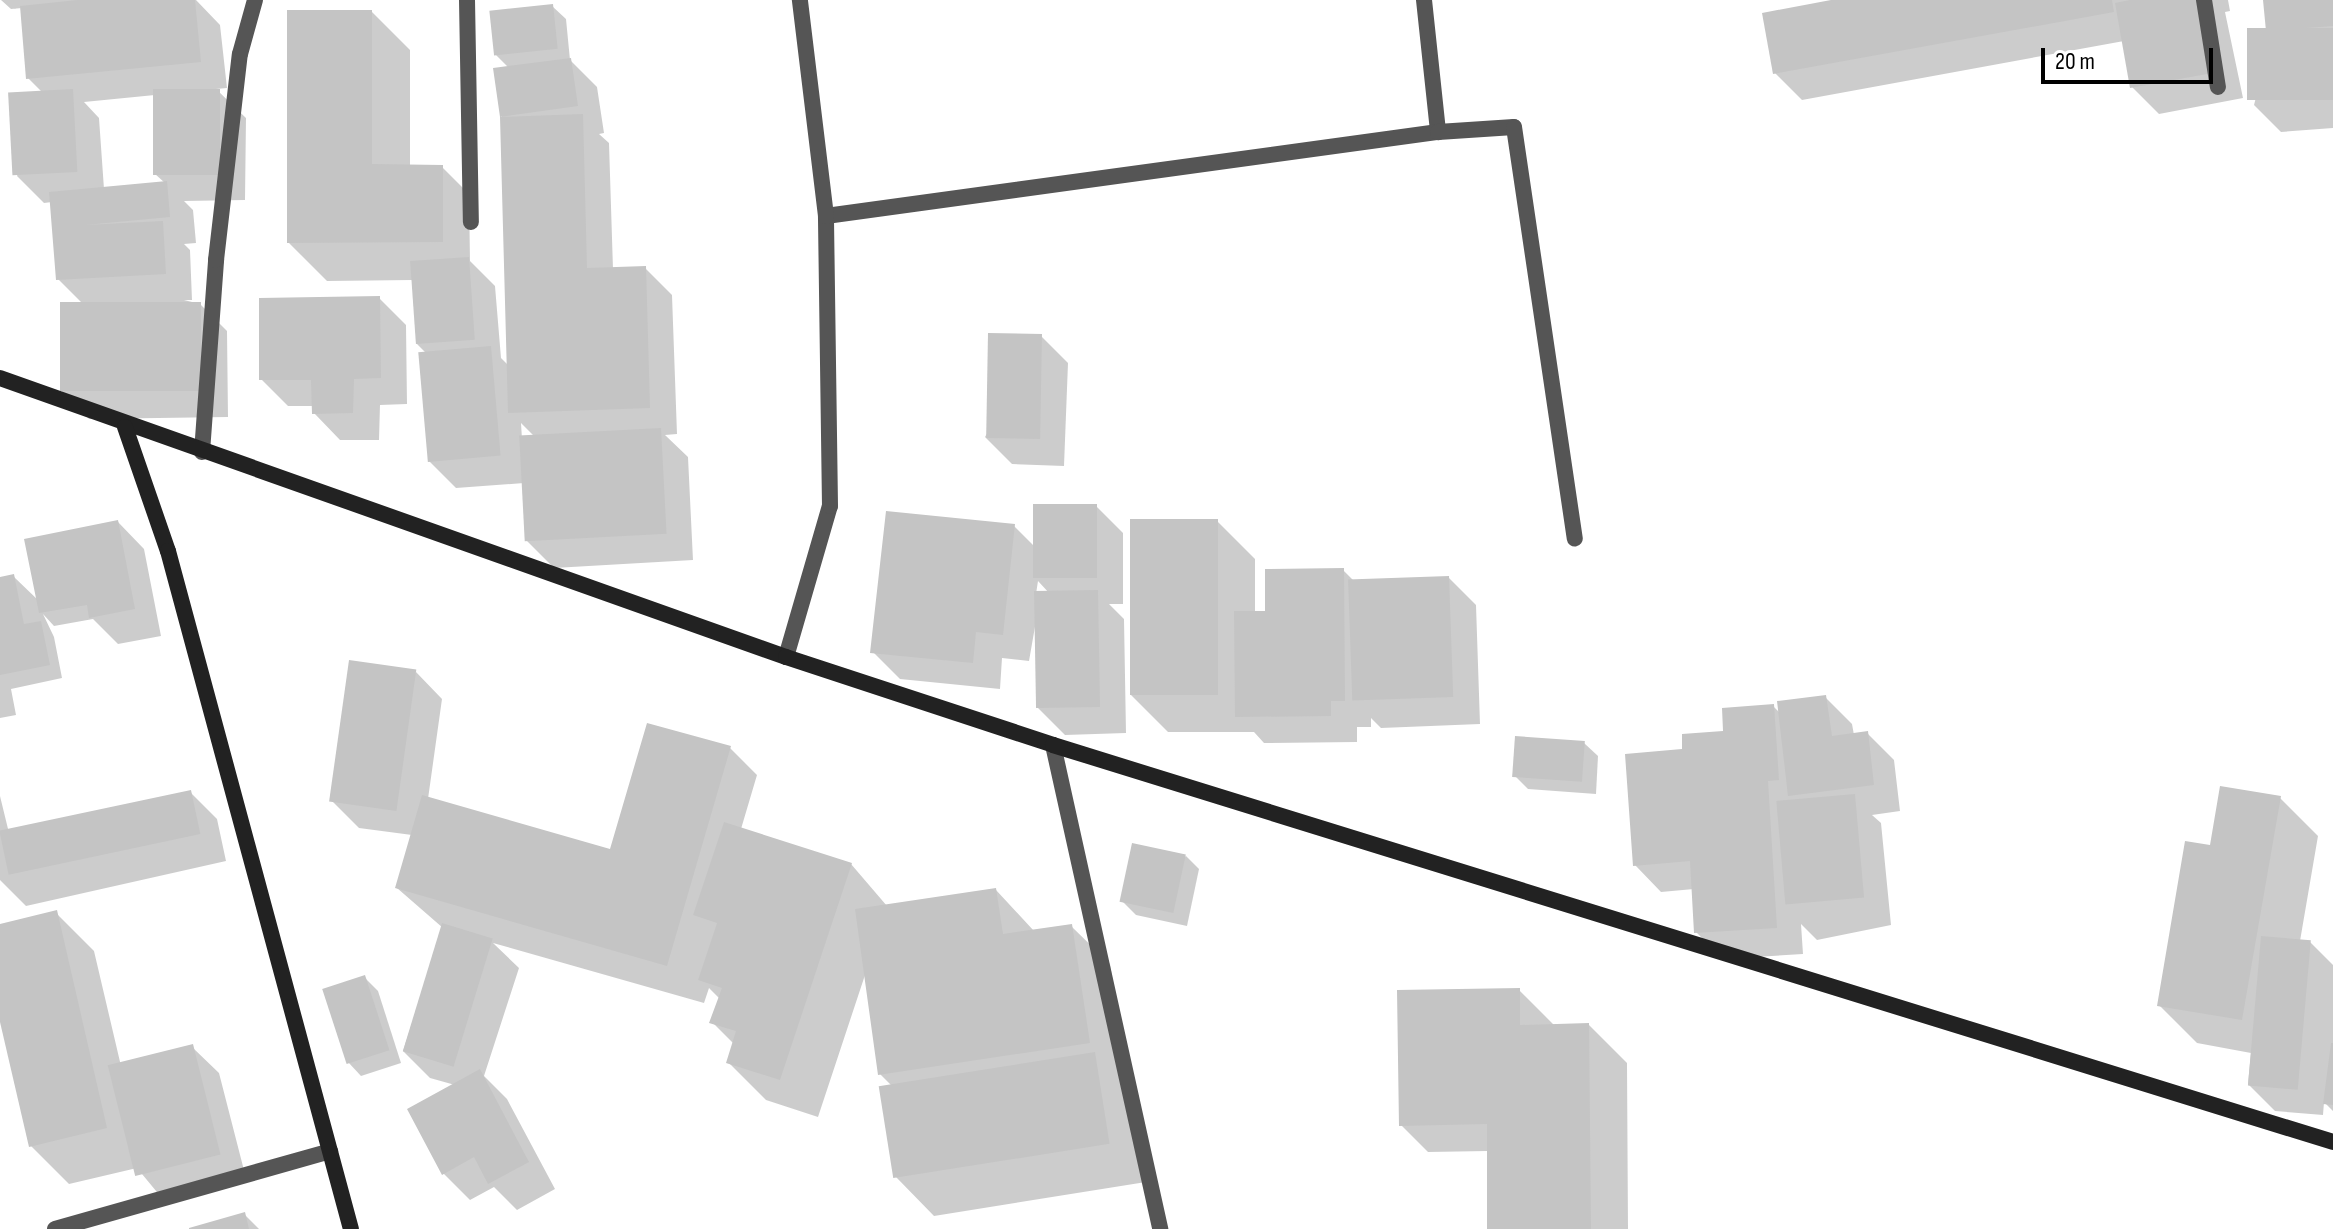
<!DOCTYPE html>
<html>
<head>
<meta charset="utf-8">
<style>
  body { margin:0 }
  #map { position:relative; width:2333px; height:1229px; overflow:hidden; background:#fff; font-family:"Sofia Sans Condensed",sans-serif }
  div>[style] { position:absolute }
  [style*='--x'] { left:calc(var(--x)*1px); top:calc(var(--y)*1px); width:calc(var(--w)*1px); rotate:calc(var(--a)*1deg) }
  .shadow>* { inset:0; background:#0003 }
  .building>* { inset:0; background:#c4c4c4; transform-origin:0 0 }
  .street>* { height:16px; margin:-8px; padding:0 8px; transform-origin:8px; border-radius:8px; background:#555 }
  .secondary>* { height:16px; margin:-8px; padding:0 8px; transform-origin:8px; border-radius:8px; background:#222 }
  span { translate:-50% -50%; white-space:nowrap; text-align:center; line-height:1.15; -webkit-text-stroke:6px #fff; paint-order:stroke }
  .scale { position:absolute; left:2041px; top:48px; width:172px; height:36px; box-sizing:border-box; border:4px solid #000; border-top:0; padding-left:10px; font-size:24px; line-height:28px; white-space:nowrap; color:#000; -webkit-text-stroke:6px #fff; paint-order:stroke }
</style>
</head>
<body>
<div id="map">
  <div class="shadow">
    <div style="clip-path:polygon(evenodd,1px 0,196px 0,220px 25px,227px 88px,216px 89px,246px 118px,245px 200px,184px 201px,193px 210px,196px 243px,184px 244px,190px 250px,192px 300px,184px 300px,200px 304px,227px 331px,228px 417px,89px 419px,62px 392px,84px 305px,58px 279px,52px 202px,44px 203px,17px 176px,43px 93px,28px 78px,22px 8px,11px 9px,1px 0,155px 95px,155px 174px,165px 183px,104px 189px,99px 118px,84px 102px,155px 95px)"></div>
    <div style="clip-path:polygon(1843px 0,2228px 0,2230px 11px,2225px 12px,2243px 98px,2159px 114px,2132px 87px,2124px 41px,1802px 100px,1775px 73px)"></div>
    <div style="clip-path:polygon(2265px 0,2333px 0,2333px 128px,2281px 132px,2254px 105px,2272px 34px)"></div>
    <div style="clip-path:polygon(evenodd,552px 6px,566px 19px,570px 60px,597px 87px,604px 133px,599px 134px,609px 143px,613px 269px,645px 268px,672px 295px,677px 434px,665px 435px,688px 457px,693px 560px,554px 568px,527px 541px,524px 483px,456px 488px,429px 461px,426px 353px,417px 344px,413px 280px,327px 281px,289px 243px,372px 12px,410px 50px,410px 167px,442px 167px,469px 194px,470px 261px,495px 286px,501px 358px,509px 366px,502px 117px,495px 70px,509px 68px,496px 55px,552px 6px,521px 423px,536px 438px,522px 439px,521px 423px)"></div>
    <div style="clip-path:polygon(379px 298px,406px 325px,407px 404px,380px 405px,379px 440px,340px 440px,314px 413px,313px 406px,288px 406px,261px 379px)"></div>
    <div style="clip-path:polygon(1041px 336px,1068px 363px,1064px 466px,1012px 464px,985px 437px)"></div>
    <div style="clip-path:polygon(evenodd,1096px 506px,1123px 533px,1123px 604px,1109px 604px,1124px 619px,1126px 733px,1065px 735px,1038px 708px,1036px 621px,1029px 661px,1002px 658px,1000px 689px,900px 679px,873px 652px,1014px 526px,1034px 546px,1096px 506px,1038px 581px,1050px 594px,1036px 594px,1038px 581px)"></div>
    <div style="clip-path:polygon(1217px 521px,1255px 559px,1255px 613px,1268px 613px,1343px 570px,1355px 582px,1449px 578px,1476px 605px,1480px 724px,1381px 728px,1371px 718px,1371px 727px,1357px 727px,1357px 742px,1264px 743px,1254px 732px,1168px 732px,1130px 694px)"></div>
    <div style="clip-path:polygon(118px 522px,144px 549px,161px 636px,118px 644px,93px 619px,54px 626px,43px 614px,54px 637px,62px 678px,11px 689px,16px 715px,0 718px,0 579px,13px 576px,39px 601px)"></div>
    <div style="clip-path:polygon(416px 672px,442px 699px,428px 799px,609px 851px,730px 748px,757px 775px,741px 829px,851px 864px,887px 906px,996px 890px,1034px 931px,1071px 926px,1110px 964px,1146px 1182px,934px 1216px,896px 1177px,892px 1086px,880px 1074px,866px 972px,818px 1117px,766px 1100px,728px 1062px,734px 1044px,712px 1022px,720px 999px,709px 988px,704px 1003px,493px 943px,519px 968px,484px 1076px,507px 1099px,555px 1189px,517px 1210px,494px 1187px,470px 1200px,443px 1173px,455px 1085px,430px 1078px,403px 1051px,443px 928px,397px 888px,412px 835px,359px 828px,332px 801px)"></div>
    <div style="clip-path:polygon(1825px 697px,1852px 724px,1854px 735px,1867px 733px,1894px 760px,1900px 811px,1872px 815px,1881px 823px,1891px 925px,1817px 940px,1801px 924px,1803px 954px,1723px 959px,1696px 932px,1694px 889px,1661px 892px,1635px 865px,1684px 751px,1773px 706px,1780px 713px)"></div>
    <div style="clip-path:polygon(1584px 743px,1598px 756px,1596px 794px,1528px 789px,1515px 776px)"></div>
    <div style="clip-path:polygon(190px 792px,217px 819px,226px 861px,26px 906px,0 880px,0 796px,9px 833px)"></div>
    <div style="clip-path:polygon(2280px 798px,2318px 836px,2300px 941px,2310px 942px,2333px 965px,2333px 1111px,2324px 1102px,2323px 1115px,2275px 1111px,2248px 1084px,2251px 1053px,2197px 1043px,2159px 1005px,2212px 848px)"></div>
    <div style="clip-path:polygon(1186px 856px,1199px 869px,1187px 926px,1136px 915px,1123px 902px)"></div>
    <div style="clip-path:polygon(56px 913px,94px 951px,121px 1066px,192px 1047px,219px 1073px,247px 1182px,166px 1203px,137px 1168px,69px 1184px,31px 1146px,0 1013px,0 926px)"></div>
    <div style="clip-path:polygon(364px 977px,378px 991px,401px 1063px,361px 1076px,348px 1062px)"></div>
    <div style="clip-path:polygon(1519px 990px,1555px 1026px,1589px 1025px,1627px 1063px,1628px 1229px,1489px 1229px,1488px 1151px,1428px 1152px,1401px 1125px)"></div>
    <div style="clip-path:polygon(244px 1214px,259px 1229px,193px 1229px)"></div>
  </div>
  <div class="building">
    <div style="clip-path:polygon(77px 0,195px 0,201px 62px,26px 79px,20px 6px)"></div>
    <div style="clip-path:polygon(1831px 0,2112px 0,2114px 12px,1773px 74px,1762px 13px)"></div>
    <div style="clip-path:polygon(2130px 0,2205px 0,2218px 72px,2130px 88px,2115px 3px)"></div>
    <div style="clip-path:polygon(2263px 0,2333px 0,2333px 26px,2266px 31px)"></div>
    <div style="left:553px;top:4px;width:45px;height:64px;rotate:84deg"></div>
    <div style="clip-path:polygon(287px 10px,372px 10px,372px 164px,443px 165px,443px 242px,287px 243px)"></div>
    <div style="left:2333px;top:28px;width:72px;height:86px;rotate:90deg"></div>
    <div style="clip-path:polygon(571px 58px,578px 106px,500px 117px,583px 114px,587px 268px,646px 266px,650px 408px,508px 413px,500px 117px,493px 68px)"></div>
    <div style="left:73px;top:89px;width:83px;height:65px;rotate:87deg"></div>
    <div style="left:153px;top:89px;width:67px;height:86px"></div>
    <div style="clip-path:polygon(167px 181px,170px 217px,85px 225px,163px 221px,166px 274px,56px 280px,49px 192px)"></div>
    <div style="left:469px;top:257px;width:83px;height:59px;rotate:86deg"></div>
    <div style="clip-path:polygon(380px 296px,381px 378px,354px 379px,353px 413px,312px 414px,311px 380px,259px 380px,259px 298px)"></div>
    <div style="left:201px;top:302px;width:89px;height:141px;rotate:90deg"></div>
    <div style="left:988px;top:333px;width:54px;height:105px;rotate:1deg"></div>
    <div style="left:491px;top:346px;width:110px;height:73px;rotate:85deg"></div>
    <div style="left:661px;top:428px;width:106px;height:142px;rotate:87deg"></div>
    <div style="left:1033px;top:504px;width:64px;height:74px"></div>
    <div style="clip-path:polygon(886px 511px,1015px 524px,1003px 635px,976px 632px,973px 663px,870px 653px)"></div>
    <div style="left:1130px;top:519px;width:88px;height:176px"></div>
    <div style="clip-path:polygon(118px 520px,135px 609px,89px 618px,87px 605px,39px 613px,24px 539px)"></div>
    <div style="clip-path:polygon(1344px 568px,1345px 701px,1331px 701px,1331px 716px,1235px 717px,1234px 611px,1265px 611px,1265px 569px)"></div>
    <div style="clip-path:polygon(14px 574px,24px 624px,41px 621px,50px 665px,0 675px,0 577px)"></div>
    <div style="left:1449px;top:576px;width:121px;height:101px;rotate:88deg"></div>
    <div style="left:1098px;top:590px;width:117px;height:64px;rotate:89deg"></div>
    <div style="left:349px;top:660px;width:68px;height:143px;rotate:8deg"></div>
    <div style="clip-path:polygon(1826px 695px,1832px 736px,1868px 731px,1874px 785px,1788px 796px,1777px 701px)"></div>
    <div style="clip-path:polygon(1774px 704px,1779px 780px,1768px 781px,1777px 928px,1694px 933px,1690px 861px,1633px 866px,1625px 754px,1682px 749px,1682px 734px,1723px 731px,1722px 708px)"></div>
    <div style="clip-path:polygon(647px 723px,731px 746px,667px 966px,395px 888px,422px 795px,610px 849px)"></div>
    <div style="left:1515px;top:736px;width:70px;height:41px;rotate:4deg"></div>
    <div style="clip-path:polygon(2220px 786px,2281px 796px,2242px 1020px,2157px 1006px,2185px 841px,2210px 845px)"></div>
    <div style="left:191px;top:790px;width:45px;height:196px;rotate:78deg"></div>
    <div style="left:1855px;top:794px;width:104px;height:79px;rotate:85deg"></div>
    <div style="clip-path:polygon(724px 822px,852px 863px,780px 1080px,726px 1063px,736px 1031px,709px 1023px,722px 988px,698px 980px,717px 923px,693px 915px)"></div>
    <div style="left:1132px;top:843px;width:55px;height:60px;rotate:12deg"></div>
    <div style="clip-path:polygon(996px 888px,1003px 934px,1072px 924px,1090px 1043px,878px 1075px,855px 909px)"></div>
    <div style="clip-path:polygon(57px 910px,107px 1128px,29px 1147px,0 1022px,0 924px)"></div>
    <div style="left:442px;top:923px;width:53px;height:134px;rotate:17deg"></div>
    <div style="left:2261px;top:936px;width:50px;height:150px;rotate:5deg"></div>
    <div style="left:365px;top:975px;width:79px;height:45px;rotate:72deg"></div>
    <div style="clip-path:polygon(1520px 988px,1520px 1025px,1589px 1023px,1591px 1229px,1487px 1229px,1487px 1124px,1399px 1126px,1397px 990px)"></div>
    <div style="clip-path:polygon(2331px 1043px,2333px 1043px,2333px 1105px,2323px 1104px)"></div>
    <div style="left:193px;top:1044px;width:114px;height:88px;rotate:76deg"></div>
    <div style="left:1095px;top:1052px;width:93px;height:219px;rotate:81deg"></div>
    <div style="clip-path:polygon(480px 1069px,529px 1162px,488px 1184px,474px 1157px,442px 1175px,407px 1109px)"></div>
    <div style="clip-path:polygon(245px 1212px,249px 1229px,189px 1229px,189px 1228px)"></div>
  </div>
  <div class="street">
    <div style="--x:467;--y:0;--w:222;--a:89"></div>
    <div style="--x:1424;--y:0;--w:133;--a:83.9"></div>
    <div style="--x:2204;--y:0;--w:88;--a:80.9"></div>
    <div style="--x:826;--y:216;--w:618;--a:-7.82"></div>
    <div style="--x:1438;--y:132;--w:76;--a:-3.8"></div>
    <div style="--x:1514;--y:127;--w:416;--a:81.6"></div>
    <div style="--x:202;--y:452;--w:193;--a:-85.8"></div>
    <div style="--x:216;--y:260;--w:207;--a:-83.4"></div>
    <div style="--x:240;--y:54;--w:56;--a:-74.5"></div>
    <div style="--x:786;--y:657;--w:157;--a:-73.8"></div>
    <div style="--x:830;--y:506;--w:290;--a:-90.8"></div>
    <div style="--x:826;--y:216;--w:218;--a:-96.9"></div>
    <div style="--x:1053;--y:745;--w:496;--a:77.5"></div>
    <div style="--x:55;--y:1229;--w:286;--a:-15.8"></div>
  </div>
  <div class="secondary">
    <div style="--x:0;--y:378;--w:834;--a:19.54"></div>
    <div style="--x:786;--y:657;--w:281;--a:18.2"></div>
    <div style="--x:1053;--y:745;--w:1340;--a:17.23"></div>
    <div style="--x:125;--y:427;--w:131;--a:70.9"></div>
    <div style="--x:168;--y:551;--w:702;--a:74.9"></div>
  </div>
  <div class="scale">20 m</div>
</div>
</body>
</html>
